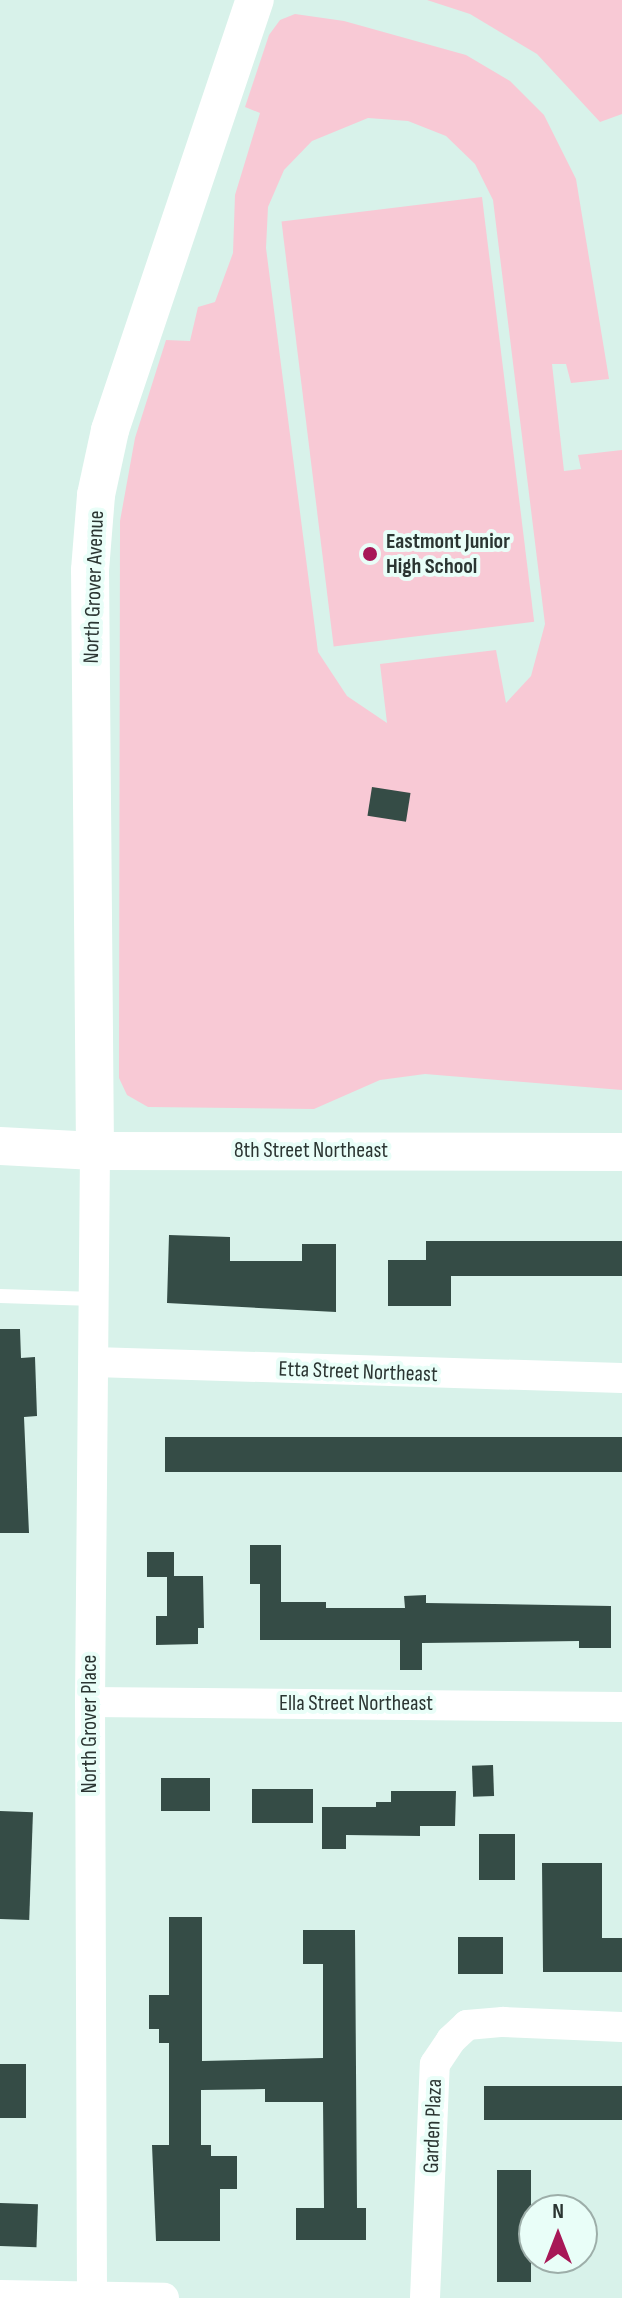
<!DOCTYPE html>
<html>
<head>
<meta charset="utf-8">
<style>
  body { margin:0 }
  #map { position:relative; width:622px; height:2298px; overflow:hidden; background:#d8f2ea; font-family:"Sofia Sans Condensed",sans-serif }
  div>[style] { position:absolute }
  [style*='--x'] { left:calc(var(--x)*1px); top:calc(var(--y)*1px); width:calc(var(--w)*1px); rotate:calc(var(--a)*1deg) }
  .green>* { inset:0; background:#f8c9d5; transform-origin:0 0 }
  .building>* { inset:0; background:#354c46; transform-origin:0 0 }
  .service>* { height:14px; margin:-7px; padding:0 7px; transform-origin:7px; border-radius:7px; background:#fff }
  .minor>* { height:30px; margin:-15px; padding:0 15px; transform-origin:15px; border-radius:15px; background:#fff }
  .tertiary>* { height:38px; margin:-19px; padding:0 19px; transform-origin:19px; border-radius:19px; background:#fff }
  .dots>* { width:22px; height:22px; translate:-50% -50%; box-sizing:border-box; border:4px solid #e9fef8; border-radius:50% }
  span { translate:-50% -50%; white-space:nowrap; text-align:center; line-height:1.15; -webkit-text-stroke:8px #e9fef8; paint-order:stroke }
  .poi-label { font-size:22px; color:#2b3532; font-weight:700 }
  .left { translate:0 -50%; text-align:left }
  .street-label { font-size:22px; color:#2b3532 }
  .north { position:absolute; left:518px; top:2194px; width:80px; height:80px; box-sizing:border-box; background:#e9fef8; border:2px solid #9daea9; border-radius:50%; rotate:0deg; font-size:22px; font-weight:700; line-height:32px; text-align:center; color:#2b3532 }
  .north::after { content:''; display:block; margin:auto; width:28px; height:36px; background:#a71857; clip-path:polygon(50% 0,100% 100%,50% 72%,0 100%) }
</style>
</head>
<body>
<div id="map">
  <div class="green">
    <div style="clip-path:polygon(427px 0,622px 0,622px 114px,600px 122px,537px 54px,470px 14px)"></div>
    <div style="clip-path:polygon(evenodd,295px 14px,344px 21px,466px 55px,510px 81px,544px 115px,576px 179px,609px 379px,571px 383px,566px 364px,552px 364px,564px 471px,581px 469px,578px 455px,622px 450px,622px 1090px,425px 1074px,380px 1080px,314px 1109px,148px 1107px,127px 1095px,119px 1078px,120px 521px,135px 438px,166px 340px,190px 341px,198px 307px,215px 302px,233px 253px,235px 195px,260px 113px,245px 107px,269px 35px,280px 20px,295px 14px,368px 118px,408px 121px,446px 136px,475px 164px,493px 200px,545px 624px,531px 676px,506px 703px,496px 650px,380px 664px,387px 723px,347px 696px,318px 652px,266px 248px,268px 207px,284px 170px,312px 141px,368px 118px)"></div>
    <div style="left:482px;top:197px;width:428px;height:202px;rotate:83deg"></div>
  </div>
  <div class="building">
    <div style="left:372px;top:787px;width:39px;height:29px;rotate:9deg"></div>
    <div style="clip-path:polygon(169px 1235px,230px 1237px,230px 1261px,302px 1261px,302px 1244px,336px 1244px,336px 1312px,167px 1303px)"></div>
    <div style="clip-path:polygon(426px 1241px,622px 1241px,622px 1276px,451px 1276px,451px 1306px,388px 1306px,388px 1260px,426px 1260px)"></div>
    <div style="clip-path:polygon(0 1329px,20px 1329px,21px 1358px,35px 1357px,37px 1416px,24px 1417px,29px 1533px,0 1533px)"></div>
    <div style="left:165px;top:1437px;width:457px;height:35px"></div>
    <div style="clip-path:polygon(250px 1545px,281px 1545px,281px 1602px,326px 1602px,326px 1608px,405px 1608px,404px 1596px,426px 1595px,426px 1603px,611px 1606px,611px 1648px,579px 1648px,579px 1641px,422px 1643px,422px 1670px,400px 1670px,400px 1640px,260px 1640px,260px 1584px,250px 1584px)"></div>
    <div style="left:147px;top:1552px;width:27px;height:25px"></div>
    <div style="clip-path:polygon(167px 1576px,203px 1576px,204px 1628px,198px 1628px,198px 1644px,156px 1645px,156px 1616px,167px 1616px)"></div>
    <div style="left:493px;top:1765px;width:31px;height:21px;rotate:88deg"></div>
    <div style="left:161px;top:1778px;width:49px;height:33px"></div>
    <div style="left:313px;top:1789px;width:34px;height:61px;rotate:90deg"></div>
    <div style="clip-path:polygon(391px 1791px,456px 1791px,455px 1826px,420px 1826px,420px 1836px,346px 1835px,346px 1849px,322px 1849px,322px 1807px,376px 1807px,376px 1802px,391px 1802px)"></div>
    <div style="left:0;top:1811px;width:33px;height:108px;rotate:2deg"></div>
    <div style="left:479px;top:1834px;width:36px;height:46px"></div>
    <div style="clip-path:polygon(542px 1863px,602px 1863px,602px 1938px,622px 1938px,622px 1972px,543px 1972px)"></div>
    <div style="clip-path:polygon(169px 1917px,202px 1917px,202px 2061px,323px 2058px,323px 1964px,303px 1964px,303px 1930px,355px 1930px,357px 2208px,366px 2208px,366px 2240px,296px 2240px,296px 2208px,324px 2208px,323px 2102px,265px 2102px,265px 2089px,201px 2090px,201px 2145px,211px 2145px,211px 2156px,237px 2156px,237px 2189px,220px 2189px,220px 2241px,156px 2241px,152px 2145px,169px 2145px,169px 2043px,159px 2043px,159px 2029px,149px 2029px,149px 1995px,169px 1995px)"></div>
    <div style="left:458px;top:1937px;width:45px;height:37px"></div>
    <div style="left:0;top:2064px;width:26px;height:54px"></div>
    <div style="left:622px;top:2086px;width:34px;height:138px;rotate:90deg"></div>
    <div style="left:497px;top:2170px;width:34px;height:112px"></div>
    <div style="left:0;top:2203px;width:38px;height:43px;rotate:2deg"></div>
  </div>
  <div class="service">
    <div style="--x:0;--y:1296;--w:94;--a:1.8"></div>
  </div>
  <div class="minor">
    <div style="--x:94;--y:1362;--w:528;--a:1.74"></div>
    <div style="--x:90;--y:1702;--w:532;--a:0.54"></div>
    <div style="--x:0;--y:2295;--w:164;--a:1"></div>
    <div style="--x:92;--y:2298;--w:596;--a:-90.19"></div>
    <div style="--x:90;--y:1702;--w:551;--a:-89.48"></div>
    <div style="--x:425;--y:2298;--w:234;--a:-87.6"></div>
    <div style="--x:435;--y:2064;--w:29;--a:-56"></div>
    <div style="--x:451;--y:2040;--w:22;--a:-43"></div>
    <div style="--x:467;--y:2025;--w:36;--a:-5"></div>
    <div style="--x:503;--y:2022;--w:119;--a:2.4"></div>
  </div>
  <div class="tertiary">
    <div style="--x:0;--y:1146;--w:95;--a:3"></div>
    <div style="--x:95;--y:1151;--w:527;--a:0.11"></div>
    <div style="--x:95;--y:1151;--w:581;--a:-90.49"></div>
    <div style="--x:90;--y:570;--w:75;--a:-85.4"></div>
    <div style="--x:96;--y:495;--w:66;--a:-77.8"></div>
    <div style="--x:110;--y:430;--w:454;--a:-71.4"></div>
  </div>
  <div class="dots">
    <div style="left:370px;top:554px;background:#a71857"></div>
  </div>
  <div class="poi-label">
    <span class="left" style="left:386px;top:554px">Eastmont Junior<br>High School</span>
  </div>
  <div class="street-label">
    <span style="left:94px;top:587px;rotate:-88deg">North Grover Avenue</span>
    <span style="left:311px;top:1151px">8th Street Northeast</span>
    <span style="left:358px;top:1372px;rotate:2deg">Etta Street Northeast</span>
    <span style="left:356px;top:1704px">Ella Street Northeast</span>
    <span style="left:90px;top:1724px;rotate:-90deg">North Grover Place</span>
    <span style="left:433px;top:2126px;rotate:-88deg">Garden Plaza</span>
  </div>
  <div class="north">N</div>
</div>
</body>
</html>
